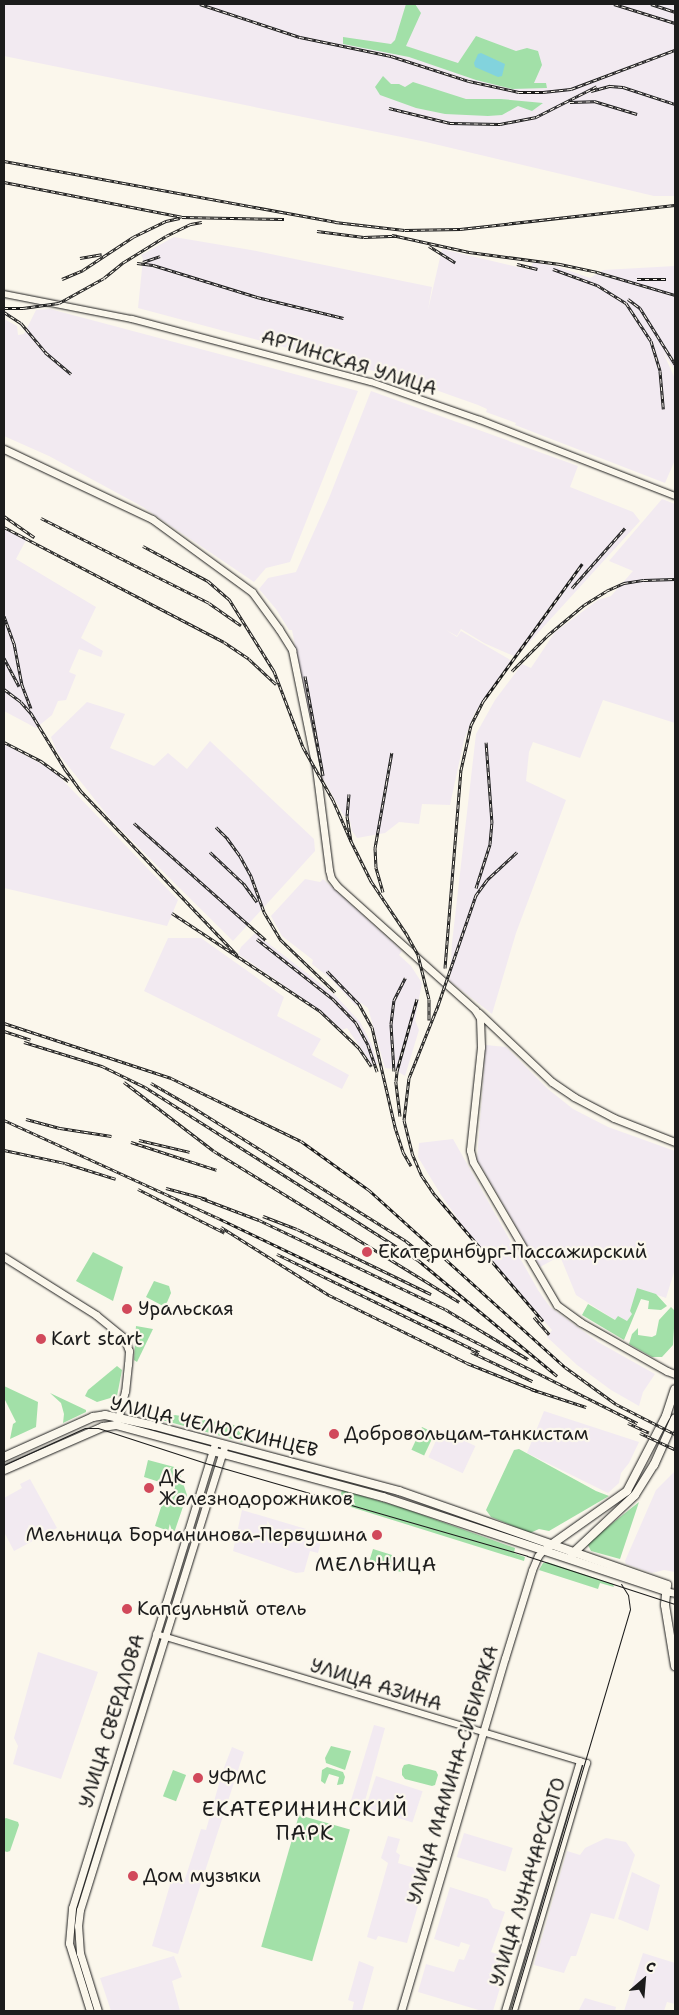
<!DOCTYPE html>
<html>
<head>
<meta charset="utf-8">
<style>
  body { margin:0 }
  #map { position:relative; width:679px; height:2015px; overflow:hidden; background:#fbf7ec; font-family:"Shantell Sans",sans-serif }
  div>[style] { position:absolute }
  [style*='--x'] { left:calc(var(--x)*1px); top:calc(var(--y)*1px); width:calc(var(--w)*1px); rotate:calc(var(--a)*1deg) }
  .built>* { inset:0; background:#f2eaf1; transform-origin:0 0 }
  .green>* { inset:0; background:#a2e0a8; transform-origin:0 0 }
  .water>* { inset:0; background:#82d3dd }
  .roads { filter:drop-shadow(0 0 1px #1c1c1c) drop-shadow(0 0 1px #1c1c1c) }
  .tertiary>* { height:6px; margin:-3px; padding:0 3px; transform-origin:3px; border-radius:3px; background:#fbf7ec }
  .secondary>* { height:7px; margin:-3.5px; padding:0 3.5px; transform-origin:3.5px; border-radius:3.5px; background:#fbf7ec }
  .primary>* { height:8px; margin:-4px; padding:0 4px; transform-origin:4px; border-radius:4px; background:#fbf7ec }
  .tram>* { height:1px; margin:-0.5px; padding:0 0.5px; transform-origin:0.5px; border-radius:0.5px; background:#1c1c1c }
  .rail>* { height:3px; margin-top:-1.5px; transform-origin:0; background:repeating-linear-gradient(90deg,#fbf7ec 0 4px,#1c1c1c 0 8px); box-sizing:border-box; border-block:1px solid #1c1c1c }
  .dots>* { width:14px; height:14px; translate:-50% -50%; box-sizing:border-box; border:2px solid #fbf7ec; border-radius:50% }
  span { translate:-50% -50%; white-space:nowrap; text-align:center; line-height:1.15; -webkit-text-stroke:4.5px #fbf7ec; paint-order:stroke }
  .street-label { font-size:19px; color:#1c1c1c }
  .poi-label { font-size:19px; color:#1c1c1c }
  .left { translate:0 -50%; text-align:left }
  .right { translate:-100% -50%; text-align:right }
  .neighbourhood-label { font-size:20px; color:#1c1c1c; letter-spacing:1px }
  .quarter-label { font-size:21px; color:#1c1c1c; letter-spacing:1px }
  .frame { position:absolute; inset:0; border:5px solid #1c1c1c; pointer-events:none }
  .north { position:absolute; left:619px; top:1955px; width:50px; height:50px; -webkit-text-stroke:4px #fbf7ec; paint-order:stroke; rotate:27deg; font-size:14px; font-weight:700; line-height:20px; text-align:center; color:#1c1c1c }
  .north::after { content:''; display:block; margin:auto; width:18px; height:22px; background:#1c1c1c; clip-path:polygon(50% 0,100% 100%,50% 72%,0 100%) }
</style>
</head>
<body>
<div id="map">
  <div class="built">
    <div style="clip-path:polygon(4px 4px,675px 4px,675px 196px,654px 196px,426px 142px,4px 56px)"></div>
    <div style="clip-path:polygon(174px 237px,251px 250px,432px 287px,428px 310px,442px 249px,530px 270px,533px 262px,559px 267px,590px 278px,603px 270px,675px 266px,675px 370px,663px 352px,675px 379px,675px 460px,665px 483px,515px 425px,516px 423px,486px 412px,487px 409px,478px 405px,416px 383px,413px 378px,411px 381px,138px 308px,143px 259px,141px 255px)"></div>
    <div style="clip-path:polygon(50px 309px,358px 391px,290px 562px,266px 568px,254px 582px,143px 507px,49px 456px,4px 436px,4px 319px,17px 326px,18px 335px,24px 334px,36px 310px)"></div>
    <div style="clip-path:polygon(371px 391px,578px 466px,570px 487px,633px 512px,640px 521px,516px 657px,484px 643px,461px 629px,457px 636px,446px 630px,457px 637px,461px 631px,512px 661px,474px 714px,464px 740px,450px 805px,422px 804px,419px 824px,399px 822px,385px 833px,357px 838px,352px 831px,349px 816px,344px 816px,320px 773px,292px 630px,289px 630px,276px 609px,259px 589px,268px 578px,296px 572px,329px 498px)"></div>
    <div style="clip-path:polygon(662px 499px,675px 504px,675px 723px,603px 700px,580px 758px,533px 742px,529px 752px,526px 781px,566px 800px,516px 933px,492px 1014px,450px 981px,452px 943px,476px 734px,495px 700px,522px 664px,531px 668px,555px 632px,598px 600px,611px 596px,633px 571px,609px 561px)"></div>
    <div style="clip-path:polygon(4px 529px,26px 540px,16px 559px,96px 607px,81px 638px,103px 651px,101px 657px,79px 649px,69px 672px,76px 675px,66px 700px,58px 701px,52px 715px,36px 728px,4px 711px)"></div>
    <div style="clip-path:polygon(87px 702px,125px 714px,110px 748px,154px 766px,168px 753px,187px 769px,210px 741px,314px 839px,315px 851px,233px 941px,112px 821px,57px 752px,51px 737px)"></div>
    <div style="clip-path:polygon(4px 744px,53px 770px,178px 900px,167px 926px,4px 888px)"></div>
    <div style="clip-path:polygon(305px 879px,320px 882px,323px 879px,402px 951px,399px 955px,411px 966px,422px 983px,415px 1020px,419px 1030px,405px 1076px,394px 1069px,385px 1068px,368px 1008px,361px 1003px,356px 1006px,331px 979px,312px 964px,313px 960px,282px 936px,271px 916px)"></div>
    <div style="clip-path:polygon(255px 933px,335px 995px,360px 1022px,371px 1043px,378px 1064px,373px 1066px,347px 1028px,342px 1030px,321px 1011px,238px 954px,241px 947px)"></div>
    <div style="clip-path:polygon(168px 938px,201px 938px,284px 997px,277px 1016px,321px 1039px,312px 1055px,349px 1075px,342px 1089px,144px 991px)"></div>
    <div style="clip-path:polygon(486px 1045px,506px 1047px,548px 1089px,573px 1109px,608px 1127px,675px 1151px,675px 1269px,666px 1298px,637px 1288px,632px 1314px,627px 1321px,615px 1320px,576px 1295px,560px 1256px,540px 1267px,477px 1159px)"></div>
    <div style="clip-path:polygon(453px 1139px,538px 1290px,550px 1307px,598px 1342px,655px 1374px,643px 1392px,639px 1406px,611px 1390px,577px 1365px,547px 1337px,552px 1330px,467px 1232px,441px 1195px,418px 1157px,419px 1143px)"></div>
    <div style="clip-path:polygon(544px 1411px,639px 1442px,629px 1463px,621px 1473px,619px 1483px,608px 1493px,527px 1453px)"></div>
    <div style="left:441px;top:1430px;width:38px;height:30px;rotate:25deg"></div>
    <div style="clip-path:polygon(675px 1471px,675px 1572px,664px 1570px,652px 1573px,626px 1564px,625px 1561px,656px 1490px)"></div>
    <div style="clip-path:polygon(30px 1479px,57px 1528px,14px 1551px,4px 1532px,4px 1498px,22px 1488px,20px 1484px)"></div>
    <div style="clip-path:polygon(242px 1510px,323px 1534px,318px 1553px,310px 1551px,304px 1572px,296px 1573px,233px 1551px)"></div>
    <div style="clip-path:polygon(38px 1652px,98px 1672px,61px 1779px,13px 1764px,18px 1746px,14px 1738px)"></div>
    <div style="clip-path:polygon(374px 1725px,385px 1728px,362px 1812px,349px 1807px)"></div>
    <div style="clip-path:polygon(232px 1747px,244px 1752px,178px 1954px,152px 1946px,172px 1878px,184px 1882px,201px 1829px,206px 1830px,222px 1773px)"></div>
    <div style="left:376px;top:1776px;width:49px;height:33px;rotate:18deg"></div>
    <div style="left:464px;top:1833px;width:51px;height:25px;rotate:17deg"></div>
    <div style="clip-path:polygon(388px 1836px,400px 1839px,396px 1852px,400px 1855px,398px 1863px,428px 1872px,407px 1943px,378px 1936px,376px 1940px,367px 1937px,388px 1863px,381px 1858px)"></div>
    <div style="clip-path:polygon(606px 1838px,626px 1842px,635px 1855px,614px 1919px,591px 1913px,576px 1956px,571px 1956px,564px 1973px,534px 1965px,567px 1851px,580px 1855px,585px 1848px)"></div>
    <div style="clip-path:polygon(632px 1872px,660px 1885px,648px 1931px,618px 1919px)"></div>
    <div style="clip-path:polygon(450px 1887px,488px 1899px,493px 1908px,505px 1912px,491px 1952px,509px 1958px,493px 2011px,482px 2011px,418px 1992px,426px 1964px,454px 1972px,459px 1959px,464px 1960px,470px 1945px,491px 1952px,461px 1942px,459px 1947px,434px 1939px)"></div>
    <div style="clip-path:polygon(643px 1953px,675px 1963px,675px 2004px,667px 2002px,664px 2011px,624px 2011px)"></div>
    <div style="clip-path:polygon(174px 1956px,182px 1977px,172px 1981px,180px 2011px,111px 2011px,100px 1978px)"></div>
    <div style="clip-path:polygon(359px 1961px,374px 1967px,362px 2011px,352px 2011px,354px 2002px,348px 2000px)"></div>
    <div style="clip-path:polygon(585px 1998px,616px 2007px,615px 2011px,579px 2010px)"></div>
  </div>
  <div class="green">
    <div style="clip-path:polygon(406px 4px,415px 4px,421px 13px,406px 46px,458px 63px,476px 36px,516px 51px,527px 48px,538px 51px,542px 65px,534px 83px,546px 83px,547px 88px,512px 89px,476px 80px,409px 57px,343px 44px,343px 37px,391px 44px,395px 40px)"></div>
    <div style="clip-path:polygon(383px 76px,391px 84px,399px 84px,405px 87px,413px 82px,466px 99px,501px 99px,543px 103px,532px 111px,518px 106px,502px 115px,488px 116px,445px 114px,416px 108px,380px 95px,375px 87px)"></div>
    <div style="clip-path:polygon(93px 1252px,123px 1267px,113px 1301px,76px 1281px)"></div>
    <div style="clip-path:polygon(154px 1281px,169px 1286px,171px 1293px,165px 1307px,146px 1297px)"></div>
    <div style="clip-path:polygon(637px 1288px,656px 1294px,667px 1306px,661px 1310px,648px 1309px,649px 1301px,641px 1299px,624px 1340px,582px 1315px,588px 1304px,615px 1320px,618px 1316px,627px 1321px,632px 1314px,630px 1311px)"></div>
    <div style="clip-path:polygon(671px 1307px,675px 1311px,673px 1345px,662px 1357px,652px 1357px,629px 1344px,632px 1334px,638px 1328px,638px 1335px,652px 1337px,656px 1335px,659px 1320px)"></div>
    <div style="clip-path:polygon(136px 1326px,153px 1329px,137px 1362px,134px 1360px)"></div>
    <div style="clip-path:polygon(117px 1366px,122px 1370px,117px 1396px,97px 1402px,85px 1396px,88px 1390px)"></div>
    <div style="clip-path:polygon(4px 1386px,38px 1402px,36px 1427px,10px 1439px,13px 1424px,16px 1422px,4px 1398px)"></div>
    <div style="clip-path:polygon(50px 1393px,86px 1410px,86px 1412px,63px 1423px,64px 1414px,61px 1403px)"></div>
    <div style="clip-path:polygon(175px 1415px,234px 1425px,245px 1439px,243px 1442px,162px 1420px)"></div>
    <div style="left:422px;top:1427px;width:14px;height:25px;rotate:25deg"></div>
    <div style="clip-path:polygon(519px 1449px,596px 1491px,609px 1496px,549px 1531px,539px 1529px,530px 1533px,491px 1517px,486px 1510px,514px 1450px)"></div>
    <div style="clip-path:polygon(148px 1460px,178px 1468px,187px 1495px,174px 1533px,155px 1526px,164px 1498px,171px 1500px,175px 1487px,144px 1477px)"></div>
    <div style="clip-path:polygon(342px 1490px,403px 1508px,515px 1548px,514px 1553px,525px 1557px,524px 1561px,338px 1503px)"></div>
    <div style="clip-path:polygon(639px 1502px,620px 1559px,591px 1551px,588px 1545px,590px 1541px)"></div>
    <div style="clip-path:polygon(373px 1549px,392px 1555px,391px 1559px,400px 1562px,401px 1559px,407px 1560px,404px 1573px,369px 1562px)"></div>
    <div style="clip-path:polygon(547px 1562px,613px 1584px,614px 1587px,600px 1583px,598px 1589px,539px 1570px,543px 1563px)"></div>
    <div style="clip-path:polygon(331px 1746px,351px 1751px,345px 1770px,326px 1763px,325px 1758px)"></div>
    <div style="clip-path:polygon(409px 1764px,436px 1771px,438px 1775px,435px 1785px,432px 1786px,405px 1779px,402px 1775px,402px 1769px,404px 1765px)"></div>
    <div style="clip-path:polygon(327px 1767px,343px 1772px,345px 1777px,343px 1784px,337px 1785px,339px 1777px,329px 1774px,325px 1784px,321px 1781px,322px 1770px)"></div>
    <div style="left:173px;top:1770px;width:14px;height:28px;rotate:21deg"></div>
    <div style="left:299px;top:1815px;width:53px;height:137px;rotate:16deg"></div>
    <div style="clip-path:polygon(6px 1818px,18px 1822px,19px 1825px,10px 1851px,7px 1852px,4px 1851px,4px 1819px)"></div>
  </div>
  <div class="water">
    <div style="clip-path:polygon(481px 53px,505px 64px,502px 76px,498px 77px,475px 67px,474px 63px,478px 54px)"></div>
  </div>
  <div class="roads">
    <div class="tertiary">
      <div style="--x:4;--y:294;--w:130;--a:11.1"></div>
      <div style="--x:132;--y:319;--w:247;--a:14.8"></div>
      <div style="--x:371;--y:382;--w:115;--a:19.2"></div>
      <div style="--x:480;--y:420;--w:209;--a:21.3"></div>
      <div style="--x:156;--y:1634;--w:450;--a:16.7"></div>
      <div style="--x:587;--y:1763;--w:259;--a:106.4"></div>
      <div style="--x:505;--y:2011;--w:261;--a:-73.3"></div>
    </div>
    <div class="secondary">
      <div style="--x:4;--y:449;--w:164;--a:25.3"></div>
      <div style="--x:152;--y:519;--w:124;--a:36.1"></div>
      <div style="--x:252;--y:592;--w:46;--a:53.9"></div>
      <div style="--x:279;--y:629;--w:25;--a:58"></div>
      <div style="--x:292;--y:650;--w:120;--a:78.5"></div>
      <div style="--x:316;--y:768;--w:103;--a:82.7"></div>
      <div style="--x:329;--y:870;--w:8;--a:76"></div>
      <div style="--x:331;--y:878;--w:10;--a:53"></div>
      <div style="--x:337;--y:886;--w:186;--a:41.9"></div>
      <div style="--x:475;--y:1010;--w:9;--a:58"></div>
      <div style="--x:480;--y:1018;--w:29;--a:88"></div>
      <div style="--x:481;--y:1047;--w:104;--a:96.1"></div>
      <div style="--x:470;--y:1150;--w:12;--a:76"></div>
      <div style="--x:473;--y:1162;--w:166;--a:59.6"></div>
      <div style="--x:557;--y:1305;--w:29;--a:36"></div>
      <div style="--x:580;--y:1322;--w:100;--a:29.4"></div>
      <div style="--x:667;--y:1371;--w:9;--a:21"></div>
      <div style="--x:479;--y:1013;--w:100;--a:43.4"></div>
      <div style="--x:552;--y:1082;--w:27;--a:34"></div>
      <div style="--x:574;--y:1097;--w:45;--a:27.7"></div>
      <div style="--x:614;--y:1118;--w:66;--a:21.5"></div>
      <div style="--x:4;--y:1257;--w:109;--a:32.2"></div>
      <div style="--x:96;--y:1315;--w:36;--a:39"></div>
      <div style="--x:124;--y:1338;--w:14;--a:69"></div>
      <div style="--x:129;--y:1351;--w:13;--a:94"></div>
      <div style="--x:128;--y:1364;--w:27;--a:96"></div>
      <div style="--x:125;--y:1391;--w:32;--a:104"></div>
      <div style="--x:665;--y:1591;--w:10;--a:11"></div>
      <div style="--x:90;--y:2011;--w:71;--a:-107.2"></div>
      <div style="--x:69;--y:1943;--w:35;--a:-85"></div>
      <div style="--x:72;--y:1908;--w:486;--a:-72.9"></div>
      <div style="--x:98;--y:2011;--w:61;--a:-107.2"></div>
      <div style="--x:80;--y:1953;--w:27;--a:-94"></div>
      <div style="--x:78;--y:1926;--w:16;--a:-83"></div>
      <div style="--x:80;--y:1910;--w:487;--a:-72.7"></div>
      <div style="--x:401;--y:2011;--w:368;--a:-73.6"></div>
      <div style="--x:505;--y:1658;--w:92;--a:-72.9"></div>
      <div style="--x:532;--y:1570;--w:15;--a:-67"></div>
      <div style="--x:538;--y:1556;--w:6;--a:-51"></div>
    </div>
    <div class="primary">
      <div style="--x:4;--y:1457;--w:98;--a:-24.2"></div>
      <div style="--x:93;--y:1417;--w:12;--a:-9"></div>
      <div style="--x:105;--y:1415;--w:51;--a:12.4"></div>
      <div style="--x:155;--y:1426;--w:253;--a:14.9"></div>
      <div style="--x:399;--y:1491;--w:284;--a:19.3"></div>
      <div style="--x:667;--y:1585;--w:20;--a:96"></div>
      <div style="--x:665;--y:1605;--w:62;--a:80.7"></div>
      <div style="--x:4;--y:1470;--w:108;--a:-23.5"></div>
      <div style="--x:103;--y:1427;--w:13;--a:-9"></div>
      <div style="--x:116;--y:1425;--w:277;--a:15.1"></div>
      <div style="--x:383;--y:1497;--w:297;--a:18.4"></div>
      <div style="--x:548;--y:1547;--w:97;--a:-35.3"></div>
      <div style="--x:627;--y:1491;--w:85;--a:-62.5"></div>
      <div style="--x:666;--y:1416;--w:28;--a:-72"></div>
      <div style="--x:572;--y:1554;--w:86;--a:-43.1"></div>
      <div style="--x:635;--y:1495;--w:36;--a:-58"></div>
      <div style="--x:654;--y:1465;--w:51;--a:-65.9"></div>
    </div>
  </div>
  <div class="tram">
    <div style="--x:4;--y:1465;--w:89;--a:-24.6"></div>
    <div style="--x:85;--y:1428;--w:13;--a:0"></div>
    <div style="--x:98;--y:1428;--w:117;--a:18"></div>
    <div style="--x:209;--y:1464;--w:331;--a:16.1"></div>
    <div style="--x:527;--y:1556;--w:156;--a:18"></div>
    <div style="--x:511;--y:2011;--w:419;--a:-73.5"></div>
    <div style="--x:630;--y:1609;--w:14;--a:-98"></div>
    <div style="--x:628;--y:1595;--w:13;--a:-122"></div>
  </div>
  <div class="rail">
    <div style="--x:200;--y:4;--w:105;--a:18.3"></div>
    <div style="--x:300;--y:37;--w:93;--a:11.8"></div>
    <div style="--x:391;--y:56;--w:82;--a:17.8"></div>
    <div style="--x:469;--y:81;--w:51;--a:12.4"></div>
    <div style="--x:519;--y:92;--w:24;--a:0"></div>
    <div style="--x:543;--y:92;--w:28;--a:-6"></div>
    <div style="--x:571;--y:89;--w:111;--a:-20.6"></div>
    <div style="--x:614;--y:4;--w:64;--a:17.3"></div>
    <div style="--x:651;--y:4;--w:25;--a:18"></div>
    <div style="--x:591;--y:91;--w:20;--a:-15"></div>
    <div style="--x:610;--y:86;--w:13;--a:4"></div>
    <div style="--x:623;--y:87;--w:55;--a:18.1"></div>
    <div style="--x:570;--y:102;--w:24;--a:-2"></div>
    <div style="--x:594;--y:101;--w:45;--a:16.8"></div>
    <div style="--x:389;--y:108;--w:63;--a:13.8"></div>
    <div style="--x:450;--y:123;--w:50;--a:1.1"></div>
    <div style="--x:500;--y:124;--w:37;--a:-11"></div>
    <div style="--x:536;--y:117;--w:68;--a:-26.9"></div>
    <div style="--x:4;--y:161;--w:337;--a:10.4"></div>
    <div style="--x:335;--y:222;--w:70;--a:6.5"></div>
    <div style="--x:405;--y:230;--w:55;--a:-1"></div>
    <div style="--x:460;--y:229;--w:216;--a:-6.4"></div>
    <div style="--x:4;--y:182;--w:181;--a:11.1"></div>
    <div style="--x:182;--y:217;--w:102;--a:1.1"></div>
    <div style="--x:317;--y:231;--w:47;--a:7.3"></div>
    <div style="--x:364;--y:237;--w:33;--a:-2"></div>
    <div style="--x:392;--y:235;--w:79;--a:12.4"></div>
    <div style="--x:469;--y:252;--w:92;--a:7.5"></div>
    <div style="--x:560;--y:264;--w:38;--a:12"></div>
    <div style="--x:597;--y:272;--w:81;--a:16.4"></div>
    <div style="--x:429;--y:246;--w:31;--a:32"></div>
    <div style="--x:80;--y:258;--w:22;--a:-10"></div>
    <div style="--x:143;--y:262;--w:18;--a:-19"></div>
    <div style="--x:137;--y:263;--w:16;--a:7"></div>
    <div style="--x:153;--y:265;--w:109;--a:17.1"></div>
    <div style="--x:257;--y:297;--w:89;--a:13.6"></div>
    <div style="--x:517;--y:264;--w:21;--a:14"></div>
    <div style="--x:553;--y:269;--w:47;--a:20"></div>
    <div style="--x:597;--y:285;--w:34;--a:32"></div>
    <div style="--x:626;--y:303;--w:45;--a:56.7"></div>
    <div style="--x:651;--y:341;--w:31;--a:73"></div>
    <div style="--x:660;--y:371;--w:38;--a:85"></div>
    <div style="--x:62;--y:279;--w:23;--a:-23"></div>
    <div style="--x:83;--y:270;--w:60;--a:-33.4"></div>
    <div style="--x:133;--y:237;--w:37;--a:-26"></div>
    <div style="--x:166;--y:221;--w:14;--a:-12"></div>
    <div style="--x:637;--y:279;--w:29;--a:0"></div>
    <div style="--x:628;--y:299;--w:15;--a:37"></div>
    <div style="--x:640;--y:308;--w:66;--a:58"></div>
    <div style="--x:4;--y:308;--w:19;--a:0"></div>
    <div style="--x:23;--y:308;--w:36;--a:-8"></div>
    <div style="--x:59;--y:303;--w:51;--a:-29.1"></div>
    <div style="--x:104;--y:278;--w:26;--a:-39"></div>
    <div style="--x:124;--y:262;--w:49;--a:-31.8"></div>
    <div style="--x:166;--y:236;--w:28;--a:-26"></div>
    <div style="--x:191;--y:224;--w:11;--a:-10"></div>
    <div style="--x:4;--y:312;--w:20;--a:33"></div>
    <div style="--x:21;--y:323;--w:38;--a:50"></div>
    <div style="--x:45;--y:352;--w:34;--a:40"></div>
    <div style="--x:4;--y:516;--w:37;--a:35"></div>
    <div style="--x:41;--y:518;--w:188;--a:26.8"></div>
    <div style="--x:209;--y:603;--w:39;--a:35"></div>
    <div style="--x:4;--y:527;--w:248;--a:27.6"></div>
    <div style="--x:224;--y:642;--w:30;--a:34"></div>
    <div style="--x:249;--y:659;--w:37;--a:43"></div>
    <div style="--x:143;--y:546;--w:74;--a:28.3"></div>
    <div style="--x:208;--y:581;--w:28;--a:41"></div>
    <div style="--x:229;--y:599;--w:85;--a:58"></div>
    <div style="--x:274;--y:671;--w:81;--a:69.1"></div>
    <div style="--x:303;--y:747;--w:61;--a:60.5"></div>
    <div style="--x:333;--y:800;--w:45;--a:66.3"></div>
    <div style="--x:572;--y:588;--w:80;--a:-48.5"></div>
    <div style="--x:4;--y:616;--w:29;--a:70"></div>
    <div style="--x:14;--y:643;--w:43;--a:79.2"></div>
    <div style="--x:22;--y:685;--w:25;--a:69"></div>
    <div style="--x:4;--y:658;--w:32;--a:62"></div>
    <div style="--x:512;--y:671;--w:51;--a:-45"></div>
    <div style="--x:548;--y:635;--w:47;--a:-39.8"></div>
    <div style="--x:584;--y:605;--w:26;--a:-32"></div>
    <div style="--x:606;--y:591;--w:20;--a:-24"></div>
    <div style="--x:624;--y:583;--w:20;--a:-9"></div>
    <div style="--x:644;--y:580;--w:31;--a:-2"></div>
    <div style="--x:305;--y:676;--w:101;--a:79.7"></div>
    <div style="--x:4;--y:689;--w:21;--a:37"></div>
    <div style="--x:21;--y:702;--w:15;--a:48"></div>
    <div style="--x:31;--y:713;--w:66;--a:58.7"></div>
    <div style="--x:65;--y:769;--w:26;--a:54"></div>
    <div style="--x:80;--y:790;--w:228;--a:46.4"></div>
    <div style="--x:4;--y:742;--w:42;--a:27.2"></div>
    <div style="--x:41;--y:761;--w:34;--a:36"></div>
    <div style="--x:349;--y:794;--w:22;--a:95"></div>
    <div style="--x:347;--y:816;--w:25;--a:81"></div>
    <div style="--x:351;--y:841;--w:45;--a:63.4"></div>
    <div style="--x:371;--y:881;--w:63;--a:56.1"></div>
    <div style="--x:406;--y:933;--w:25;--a:61"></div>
    <div style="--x:418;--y:955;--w:45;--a:76"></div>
    <div style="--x:429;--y:999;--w:21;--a:90"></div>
    <div style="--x:134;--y:823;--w:176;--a:41.6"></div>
    <div style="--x:216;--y:827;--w:16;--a:45"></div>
    <div style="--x:227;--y:838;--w:22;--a:54"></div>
    <div style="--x:240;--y:856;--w:23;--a:61"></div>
    <div style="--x:251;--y:876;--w:38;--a:70"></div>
    <div style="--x:264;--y:912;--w:33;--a:59"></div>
    <div style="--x:281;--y:940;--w:75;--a:43.9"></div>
    <div style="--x:210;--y:852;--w:47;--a:43.3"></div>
    <div style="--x:244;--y:884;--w:22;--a:54"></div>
    <div style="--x:517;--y:852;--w:41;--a:137"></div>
    <div style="--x:487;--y:880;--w:19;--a:126"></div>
    <div style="--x:476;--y:895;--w:120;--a:109"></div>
    <div style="--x:437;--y:1008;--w:75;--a:111.8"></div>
    <div style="--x:409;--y:1078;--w:42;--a:96.8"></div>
    <div style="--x:404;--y:1120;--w:34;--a:76"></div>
    <div style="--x:412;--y:1153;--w:25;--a:67"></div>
    <div style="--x:422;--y:1176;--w:23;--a:56"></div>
    <div style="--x:435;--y:1195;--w:166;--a:49.4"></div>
    <div style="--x:476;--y:888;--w:46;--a:-72.3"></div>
    <div style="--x:490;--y:844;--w:21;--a:-85"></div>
    <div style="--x:492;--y:823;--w:81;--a:-94.2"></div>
    <div style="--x:383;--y:892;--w:26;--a:-106"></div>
    <div style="--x:376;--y:867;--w:19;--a:-93"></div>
    <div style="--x:375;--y:848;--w:97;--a:-80"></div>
    <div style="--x:172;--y:913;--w:178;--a:33.5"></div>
    <div style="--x:320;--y:1011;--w:54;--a:43.5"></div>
    <div style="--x:359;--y:1048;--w:22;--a:56"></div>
    <div style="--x:257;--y:939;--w:97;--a:38.3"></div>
    <div style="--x:333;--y:999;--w:33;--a:46"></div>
    <div style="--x:356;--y:1023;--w:25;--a:61"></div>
    <div style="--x:368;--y:1045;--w:28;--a:71"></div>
    <div style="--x:445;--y:968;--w:199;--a:-85.4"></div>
    <div style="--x:461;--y:770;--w:46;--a:-77.5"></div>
    <div style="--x:471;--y:725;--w:28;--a:-63"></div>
    <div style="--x:484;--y:700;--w:168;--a:-54.2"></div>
    <div style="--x:327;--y:971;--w:46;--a:45.9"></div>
    <div style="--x:359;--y:1004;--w:26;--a:61"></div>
    <div style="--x:372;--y:1027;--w:103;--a:77"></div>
    <div style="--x:395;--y:1127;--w:26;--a:72"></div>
    <div style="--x:403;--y:1152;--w:16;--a:60"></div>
    <div style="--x:4;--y:1023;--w:176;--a:18.2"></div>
    <div style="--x:171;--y:1078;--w:144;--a:25.9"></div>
    <div style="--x:301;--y:1141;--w:84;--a:35.8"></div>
    <div style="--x:369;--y:1190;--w:264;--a:42.1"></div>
    <div style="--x:565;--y:1367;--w:63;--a:36"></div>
    <div style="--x:616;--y:1404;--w:66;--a:27"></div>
    <div style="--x:4;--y:1031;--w:28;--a:18"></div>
    <div style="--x:24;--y:1042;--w:82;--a:17.1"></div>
    <div style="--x:102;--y:1066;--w:48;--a:26"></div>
    <div style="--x:145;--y:1087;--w:323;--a:32.4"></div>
    <div style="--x:418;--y:1260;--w:181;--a:39.8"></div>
    <div style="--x:394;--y:1071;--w:47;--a:-93.7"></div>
    <div style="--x:391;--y:1024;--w:24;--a:-83"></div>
    <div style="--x:394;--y:1000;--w:25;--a:-63"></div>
    <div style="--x:124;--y:1082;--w:113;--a:37.5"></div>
    <div style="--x:214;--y:1151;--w:288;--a:31.6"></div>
    <div style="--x:151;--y:1083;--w:46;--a:29.9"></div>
    <div style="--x:191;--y:1106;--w:254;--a:32.1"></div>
    <div style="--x:406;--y:1241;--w:35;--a:39"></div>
    <div style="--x:400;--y:1116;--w:35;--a:-97"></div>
    <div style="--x:396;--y:1081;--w:10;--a:-84"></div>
    <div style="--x:397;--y:1071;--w:75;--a:-74.5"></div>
    <div style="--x:26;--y:1119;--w:35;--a:15"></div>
    <div style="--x:60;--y:1128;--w:52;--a:8.9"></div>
    <div style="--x:4;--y:1120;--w:233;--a:24.6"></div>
    <div style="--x:216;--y:1217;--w:266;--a:25.6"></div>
    <div style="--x:456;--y:1332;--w:203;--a:26.7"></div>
    <div style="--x:139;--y:1140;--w:52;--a:13.2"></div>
    <div style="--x:131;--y:1142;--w:90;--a:18"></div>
    <div style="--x:4;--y:1150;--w:62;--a:12"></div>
    <div style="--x:65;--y:1163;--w:53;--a:17.4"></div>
    <div style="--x:166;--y:1188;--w:42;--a:15"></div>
    <div style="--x:138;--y:1189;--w:97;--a:26.8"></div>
    <div style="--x:201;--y:1198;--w:62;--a:20.8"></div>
    <div style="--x:259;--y:1220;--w:206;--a:25.6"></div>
    <div style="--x:445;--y:1309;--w:97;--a:31.1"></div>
    <div style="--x:263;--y:1216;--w:36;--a:21"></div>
    <div style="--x:297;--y:1229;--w:149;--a:25.9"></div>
    <div style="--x:221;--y:1227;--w:128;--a:32.2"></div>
    <div style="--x:329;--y:1295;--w:154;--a:26.2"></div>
    <div style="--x:467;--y:1363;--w:75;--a:21.8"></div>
    <div style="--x:277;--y:1254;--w:225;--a:25.9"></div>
    <div style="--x:534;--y:1317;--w:23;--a:49"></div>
    <div style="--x:471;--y:1352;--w:68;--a:25.4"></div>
    <div style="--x:531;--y:1389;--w:58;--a:18.1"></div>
    <div style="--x:628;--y:1423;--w:23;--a:25"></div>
    <div style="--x:640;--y:1433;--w:38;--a:25"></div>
  </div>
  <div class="dots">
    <div style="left:367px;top:1252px;background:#d1495b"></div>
    <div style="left:127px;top:1309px;background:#d1495b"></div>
    <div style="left:41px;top:1339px;background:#d1495b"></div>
    <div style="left:334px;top:1434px;background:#d1495b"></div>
    <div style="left:149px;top:1488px;background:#d1495b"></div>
    <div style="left:377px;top:1535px;background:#d1495b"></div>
    <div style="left:127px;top:1609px;background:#d1495b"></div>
    <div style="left:198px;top:1778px;background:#d1495b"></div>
    <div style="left:133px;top:1876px;background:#d1495b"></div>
  </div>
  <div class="street-label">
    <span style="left:349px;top:363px;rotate:17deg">АРТИНСКАЯ УЛИЦА</span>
    <span style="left:214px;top:1427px;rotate:13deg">УЛИЦА ЧЕЛЮСКИНЦЕВ</span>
    <span style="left:376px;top:1685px;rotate:17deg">УЛИЦА АЗИНА</span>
    <span style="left:112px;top:1721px;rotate:-73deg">УЛИЦА СВЕРДЛОВА</span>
    <span style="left:453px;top:1775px;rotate:-73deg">УЛИЦА МАМИНА-СИБИРЯКА</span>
    <span style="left:528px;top:1882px;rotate:-73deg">УЛИЦА ЛУНАЧАРСКОГО</span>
  </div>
  <div class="poi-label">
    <span class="left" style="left:378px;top:1252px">Екатеринбург-Пассажирский</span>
    <span class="left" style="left:138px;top:1309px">Уральская</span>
    <span class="left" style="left:51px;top:1339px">Kart start</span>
    <span class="left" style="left:344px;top:1434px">Добровольцам-танкистам</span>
    <span class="left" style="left:159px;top:1488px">ДК<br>Железнодорожников</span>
    <span class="right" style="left:367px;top:1535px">Мельница Борчанинова-Первушина</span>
    <span class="left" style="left:137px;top:1609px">Капсульный отель</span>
    <span class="left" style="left:208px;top:1778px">УФМС</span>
    <span class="left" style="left:143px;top:1876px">Дом музыки</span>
  </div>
  <div class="neighbourhood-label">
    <span style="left:376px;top:1564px">МЕЛЬНИЦА</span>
  </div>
  <div class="quarter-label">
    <span style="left:305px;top:1821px">ЕКАТЕРИНИНСКИЙ<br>ПАРК</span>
  </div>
  <div class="frame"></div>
  <div class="north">С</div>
</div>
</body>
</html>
